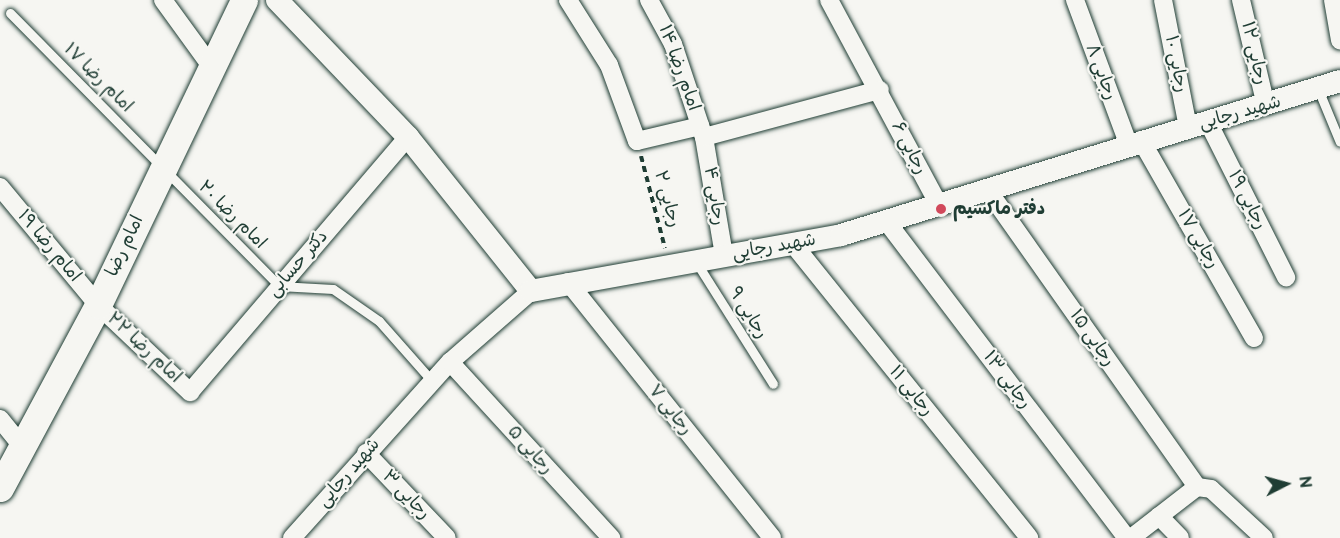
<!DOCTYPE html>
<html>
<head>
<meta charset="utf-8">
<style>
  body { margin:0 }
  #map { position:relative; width:1340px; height:538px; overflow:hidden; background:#f6f6f2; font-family:"Balsamiq Sans","Playpen Sans Arabic",sans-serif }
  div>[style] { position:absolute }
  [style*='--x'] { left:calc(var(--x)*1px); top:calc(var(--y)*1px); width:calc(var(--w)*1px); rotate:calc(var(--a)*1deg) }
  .path>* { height:4px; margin-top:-2px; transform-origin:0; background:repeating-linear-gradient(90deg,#1f3d34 0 6px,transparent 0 10.5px) }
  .roads { filter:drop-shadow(0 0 2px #1f3d34) drop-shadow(0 0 2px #1f3d34) }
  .service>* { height:9px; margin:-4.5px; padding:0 4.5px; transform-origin:4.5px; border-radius:4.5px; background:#f6f6f2 }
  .minor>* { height:18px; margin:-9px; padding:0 9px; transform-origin:9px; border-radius:9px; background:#f6f6f2 }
  .tertiary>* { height:22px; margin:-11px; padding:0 11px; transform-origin:11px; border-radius:11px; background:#f6f6f2 }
  .secondary>* { height:27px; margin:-13.5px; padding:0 13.5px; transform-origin:13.5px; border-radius:13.5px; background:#f6f6f2 }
  .dots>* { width:16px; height:16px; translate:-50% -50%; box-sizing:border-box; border:3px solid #f6f6f2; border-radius:50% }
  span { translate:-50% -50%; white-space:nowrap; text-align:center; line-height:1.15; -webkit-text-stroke:4.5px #f6f6f2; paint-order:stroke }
  .street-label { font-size:18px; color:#1f3d34 }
  .poi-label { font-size:18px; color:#1f3d34; font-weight:700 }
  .left { translate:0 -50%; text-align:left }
  .north { position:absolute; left:1256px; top:454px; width:60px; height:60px; -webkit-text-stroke:4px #f6f6f2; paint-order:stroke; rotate:84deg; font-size:16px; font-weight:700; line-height:24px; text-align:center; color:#1f3d34 }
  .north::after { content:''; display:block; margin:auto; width:21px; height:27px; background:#1f3d34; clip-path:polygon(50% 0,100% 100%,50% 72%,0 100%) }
</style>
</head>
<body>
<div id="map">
  <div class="path">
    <div style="--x:641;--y:156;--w:95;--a:75.4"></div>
  </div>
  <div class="roads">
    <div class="service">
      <div style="--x:10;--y:13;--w:383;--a:45.4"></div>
      <div style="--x:279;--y:286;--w:54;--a:3.2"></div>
      <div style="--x:333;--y:289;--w:56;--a:34.8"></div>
      <div style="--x:379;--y:321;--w:80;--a:48.5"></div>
      <div style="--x:1318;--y:89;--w:57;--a:67.5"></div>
      <div style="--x:696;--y:262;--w:144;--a:57.7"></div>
    </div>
    <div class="minor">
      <div style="--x:163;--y:0;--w:82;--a:54"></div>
      <div style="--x:568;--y:0;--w:77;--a:57.8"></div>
      <div style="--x:609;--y:65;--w:81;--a:69.8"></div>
      <div style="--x:637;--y:141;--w:65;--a:-13.4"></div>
      <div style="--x:649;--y:0;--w:50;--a:61.4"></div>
      <div style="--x:673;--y:44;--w:98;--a:71.6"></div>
      <div style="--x:704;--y:137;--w:120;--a:80.4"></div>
      <div style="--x:829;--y:0;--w:233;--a:61.8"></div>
      <div style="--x:1075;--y:0;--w:153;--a:69.7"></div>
      <div style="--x:1163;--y:0;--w:129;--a:78.9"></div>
      <div style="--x:1241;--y:0;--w:109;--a:76.7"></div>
      <div style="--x:1333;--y:0;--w:41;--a:80.1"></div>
      <div style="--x:1208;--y:122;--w:174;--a:63.3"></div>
      <div style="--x:704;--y:137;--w:182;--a:-15"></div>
      <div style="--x:1141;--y:140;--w:228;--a:60.3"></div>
      <div style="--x:0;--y:187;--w:153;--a:50.3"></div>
      <div style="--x:98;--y:305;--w:127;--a:43.4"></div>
      <div style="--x:190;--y:392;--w:335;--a:-49.5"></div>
      <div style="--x:987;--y:189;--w:365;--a:54.8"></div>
      <div style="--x:887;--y:222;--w:397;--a:52.8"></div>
      <div style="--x:793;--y:244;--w:377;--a:51.2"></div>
      <div style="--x:568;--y:282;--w:327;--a:51.4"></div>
      <div style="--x:450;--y:362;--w:239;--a:47.5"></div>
      <div style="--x:0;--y:419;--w:40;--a:51"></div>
      <div style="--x:366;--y:453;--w:117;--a:46.4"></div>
      <div style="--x:1197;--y:487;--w:14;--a:8"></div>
      <div style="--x:1211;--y:489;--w:72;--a:42.8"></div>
      <div style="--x:1159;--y:516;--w:30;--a:46"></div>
      <div style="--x:292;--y:538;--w:237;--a:-48.1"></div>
      <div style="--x:450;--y:362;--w:108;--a:-41.2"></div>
      <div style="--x:1131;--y:538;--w:83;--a:-37.7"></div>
    </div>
    <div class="tertiary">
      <div style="--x:277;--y:0;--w:190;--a:46.3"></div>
      <div style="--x:408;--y:137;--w:197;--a:51.4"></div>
      <div style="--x:531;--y:291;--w:315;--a:-10.2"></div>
      <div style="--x:841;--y:235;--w:522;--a:-17.15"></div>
    </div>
    <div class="secondary">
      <div style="--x:0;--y:488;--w:208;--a:-61.8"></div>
      <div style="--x:98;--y:305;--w:338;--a:-64.4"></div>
    </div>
  </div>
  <div class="dots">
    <div style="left:941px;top:209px;background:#d1495b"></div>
  </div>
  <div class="street-label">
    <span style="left:1254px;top:53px;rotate:77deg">رجایی ۱۲</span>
    <span style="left:1176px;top:64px;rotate:79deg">رجایی ۱۰</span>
    <span style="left:679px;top:68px;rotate:70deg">امام رضا ۱۴</span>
    <span style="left:1101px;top:72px;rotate:69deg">رجایی ۸</span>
    <span style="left:98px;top:78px;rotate:45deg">امام رضا ۱۷</span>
    <span style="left:1240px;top:113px;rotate:-16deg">شهید رجایی</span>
    <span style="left:909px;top:148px;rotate:63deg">رجایی ۶</span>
    <span style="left:714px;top:196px;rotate:81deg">رجایی ۴</span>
    <span style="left:667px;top:199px;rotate:75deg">رجایی ۲</span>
    <span style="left:1247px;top:200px;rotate:63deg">رجایی ۱۹</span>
    <span style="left:232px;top:215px;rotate:45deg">امام رضا ۲۰</span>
    <span style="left:1198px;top:239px;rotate:60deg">رجایی ۱۷</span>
    <span style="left:49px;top:246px;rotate:50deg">امام رضا ۱۹</span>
    <span style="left:125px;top:246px;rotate:-65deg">امام رضا</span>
    <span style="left:774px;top:247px;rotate:-10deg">شهید رجایی</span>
    <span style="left:298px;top:264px;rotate:-49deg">دکتر حسابی</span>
    <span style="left:748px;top:313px;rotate:58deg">رجایی ۹</span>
    <span style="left:1092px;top:338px;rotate:55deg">رجایی ۱۵</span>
    <span style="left:144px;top:348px;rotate:43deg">امام رضا ۲۲</span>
    <span style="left:1007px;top:380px;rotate:53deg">رجایی ۱۳</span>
    <span style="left:911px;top:391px;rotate:51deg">رجایی ۱۱</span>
    <span style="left:670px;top:410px;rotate:51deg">رجایی ۷</span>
    <span style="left:530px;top:450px;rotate:48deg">رجایی ۵</span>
    <span style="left:349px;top:473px;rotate:-49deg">شهید رجایی</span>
    <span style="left:406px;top:495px;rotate:46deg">رجایی ۳</span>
  </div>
  <div class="poi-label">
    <span class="left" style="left:953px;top:209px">دفتر ماکسیم</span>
  </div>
  <div class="north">N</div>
</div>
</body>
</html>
